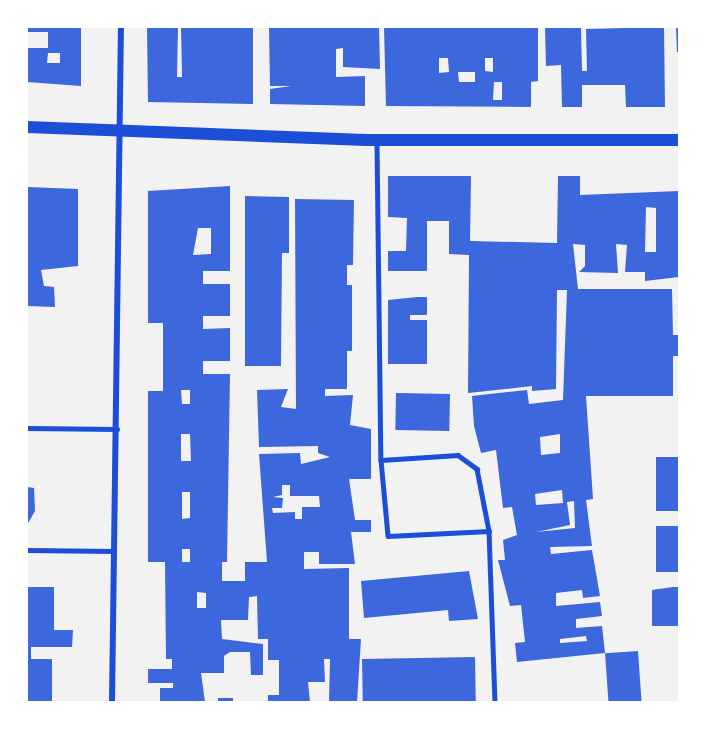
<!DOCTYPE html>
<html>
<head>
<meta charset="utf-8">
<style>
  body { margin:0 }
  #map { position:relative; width:706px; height:729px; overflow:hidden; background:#f2f2f2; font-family:Cabin,sans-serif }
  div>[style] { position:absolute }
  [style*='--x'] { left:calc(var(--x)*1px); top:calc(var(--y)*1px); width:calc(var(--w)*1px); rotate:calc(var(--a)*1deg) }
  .building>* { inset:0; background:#3d67dc; transform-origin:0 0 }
  .service>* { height:4.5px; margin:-2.25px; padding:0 2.25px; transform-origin:2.25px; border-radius:2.25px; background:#1d4ed8 }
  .minor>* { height:6px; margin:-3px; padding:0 3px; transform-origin:3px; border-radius:3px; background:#1d4ed8 }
  .secondary>* { height:12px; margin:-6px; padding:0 6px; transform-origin:6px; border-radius:6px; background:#1d4ed8 }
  span { translate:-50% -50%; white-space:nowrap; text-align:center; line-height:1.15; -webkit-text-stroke:6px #fff; paint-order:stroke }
  .frame { position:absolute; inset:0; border:28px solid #fff; pointer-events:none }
</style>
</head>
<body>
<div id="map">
  <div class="building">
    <div style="clip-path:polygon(evenodd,27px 27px,81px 27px,81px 86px,27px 82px,27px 48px,48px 48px,48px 32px,27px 32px,27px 27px,48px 53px,60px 53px,60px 63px,47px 63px,48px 53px)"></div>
    <div style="clip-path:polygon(147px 27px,178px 27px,177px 77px,182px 77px,181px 27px,253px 27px,253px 104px,148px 102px)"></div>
    <div style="clip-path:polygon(269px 27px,379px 27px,380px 69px,343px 67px,343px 48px,336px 49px,336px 77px,365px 76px,365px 106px,270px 104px,270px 89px,291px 86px,270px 86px)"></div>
    <div style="clip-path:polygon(evenodd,384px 27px,538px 27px,538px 81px,531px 82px,531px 107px,386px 106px,384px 27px,439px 58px,448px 58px,449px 72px,439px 73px,439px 58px,384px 27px,485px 58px,493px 58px,493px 72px,485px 71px,485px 58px,384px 27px,458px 72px,475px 72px,475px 82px,459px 82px,458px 72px,384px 27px,494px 82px,502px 82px,502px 100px,493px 100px,494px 82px)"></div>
    <div style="clip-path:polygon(545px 27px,581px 27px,582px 71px,587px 71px,586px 29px,664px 27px,665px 107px,626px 107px,625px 85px,582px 85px,582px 107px,562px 107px,561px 65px,546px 66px)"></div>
    <div style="clip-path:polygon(676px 27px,679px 27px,679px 52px,677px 52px)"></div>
    <div style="clip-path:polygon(evenodd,388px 176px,471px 176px,470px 241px,557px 243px,558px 176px,580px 176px,580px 195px,679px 191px,679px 277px,645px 281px,645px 272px,625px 272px,627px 245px,616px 244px,618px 273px,579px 272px,585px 266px,585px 245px,573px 244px,578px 289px,672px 289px,673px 335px,679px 335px,679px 356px,673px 356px,673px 396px,586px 396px,593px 499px,586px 500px,592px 546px,550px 547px,551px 554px,592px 550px,600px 596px,583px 598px,582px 590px,556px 593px,556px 606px,600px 602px,602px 616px,576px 619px,576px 628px,602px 626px,605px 653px,517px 662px,515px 643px,525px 642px,521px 605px,510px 606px,498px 560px,505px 560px,503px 540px,517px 535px,512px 507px,503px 508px,496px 450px,481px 453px,474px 426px,472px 396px,527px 390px,529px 404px,563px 400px,567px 290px,557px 290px,556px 389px,532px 391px,532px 386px,468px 393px,469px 255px,449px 254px,449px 221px,427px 221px,427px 271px,388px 271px,388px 251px,406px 251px,407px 218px,388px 217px,388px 176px,646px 207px,656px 208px,656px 252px,645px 252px,646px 207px,388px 176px,560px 434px,560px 453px,541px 455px,540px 437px,560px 434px,388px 176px,562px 490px,563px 503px,536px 505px,535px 494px,562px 490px,388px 176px,574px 501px,575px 528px,536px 532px,570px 525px,567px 502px,574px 501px,388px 176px,586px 636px,587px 641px,560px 643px,560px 639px,586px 636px)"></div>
    <div style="clip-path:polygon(evenodd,230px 186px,230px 271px,203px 271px,203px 284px,230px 284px,230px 316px,203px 316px,203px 329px,230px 328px,230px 361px,203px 361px,203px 374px,230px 374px,227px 562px,222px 562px,222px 581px,245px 581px,245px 562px,267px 562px,259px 454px,300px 453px,301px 464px,330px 457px,318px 453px,318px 446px,259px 447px,257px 390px,288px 389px,281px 407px,296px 409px,295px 199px,354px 200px,353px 265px,347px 265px,347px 285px,352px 285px,352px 351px,347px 351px,347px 389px,325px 389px,325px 396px,353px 395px,350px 425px,371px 429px,371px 479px,349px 479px,355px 520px,371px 520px,371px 532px,351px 532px,355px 564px,319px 564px,319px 552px,304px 552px,304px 569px,349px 568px,349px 639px,361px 639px,357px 702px,329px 702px,330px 659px,324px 659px,325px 682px,308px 682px,310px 702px,268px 702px,268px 695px,279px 695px,279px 660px,268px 660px,268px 639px,258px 639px,257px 596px,249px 597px,248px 620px,221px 620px,222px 639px,263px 644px,263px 675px,251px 675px,250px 652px,230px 652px,224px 656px,224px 673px,201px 673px,205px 702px,160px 702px,160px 688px,173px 688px,173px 683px,148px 683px,148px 669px,172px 669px,172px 659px,166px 659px,165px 562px,148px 562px,148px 391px,163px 391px,163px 323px,148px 323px,148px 191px,230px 186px,198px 228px,211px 228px,211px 254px,193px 255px,198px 228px,230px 186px,181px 390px,190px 390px,190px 404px,182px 404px,181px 390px,230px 186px,181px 434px,190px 434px,191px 461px,181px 461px,181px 434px,230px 186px,282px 485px,290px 485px,290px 496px,319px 496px,320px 507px,302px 507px,302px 519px,295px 519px,295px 512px,273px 513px,272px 508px,282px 508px,283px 498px,273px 497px,282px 495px,282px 485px,230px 186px,182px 492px,190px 492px,190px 518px,182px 519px,182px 492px,230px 186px,182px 549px,190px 549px,190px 562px,182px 562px,182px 549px,230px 186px,197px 592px,206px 593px,206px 608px,197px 608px,197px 592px)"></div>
    <div style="clip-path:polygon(28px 187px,78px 189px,78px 266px,41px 270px,44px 286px,54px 287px,55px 307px,27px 306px)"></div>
    <div style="clip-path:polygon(245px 196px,289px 197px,289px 253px,282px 253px,281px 366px,245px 366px)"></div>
    <div style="clip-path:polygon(417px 297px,427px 297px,427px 315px,410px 315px,410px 320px,427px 320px,427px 364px,388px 364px,388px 300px)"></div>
    <div style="left:396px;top:393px;width:54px;height:37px;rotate:1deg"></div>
    <div style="left:656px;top:457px;width:23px;height:54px"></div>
    <div style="clip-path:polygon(27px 487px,34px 488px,35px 511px,27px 525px)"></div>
    <div style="left:656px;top:526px;width:23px;height:46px"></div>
    <div style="clip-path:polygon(469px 571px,478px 619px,449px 621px,448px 610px,364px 618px,361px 581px)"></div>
    <div style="clip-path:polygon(27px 587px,54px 587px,54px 630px,73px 630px,72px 647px,31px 647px,31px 659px,52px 659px,52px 702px,27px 702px)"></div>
    <div style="clip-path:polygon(673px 587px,679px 587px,679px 626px,652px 626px,652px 590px)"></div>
    <div style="left:638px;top:651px;width:51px;height:33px;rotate:86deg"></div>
    <div style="left:475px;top:657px;width:45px;height:113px;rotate:89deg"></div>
    <div style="left:218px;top:698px;width:15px;height:4px"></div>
  </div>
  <div class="service">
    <div style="--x:377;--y:143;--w:317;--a:89.3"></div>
    <div style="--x:381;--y:460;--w:77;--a:-3.7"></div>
    <div style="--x:458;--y:455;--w:24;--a:36"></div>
    <div style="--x:477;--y:469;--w:63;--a:79"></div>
    <div style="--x:489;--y:531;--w:171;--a:88"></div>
    <div style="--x:27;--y:428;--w:90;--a:0.6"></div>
    <div style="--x:381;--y:460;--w:76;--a:84.7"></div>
    <div style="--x:388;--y:536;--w:101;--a:-2.8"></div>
    <div style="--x:27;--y:550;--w:87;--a:0.7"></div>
  </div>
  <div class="minor">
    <div style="--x:112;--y:702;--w:675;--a:-89.24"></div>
  </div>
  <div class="secondary">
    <div style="--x:27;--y:127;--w:339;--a:2.2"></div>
    <div style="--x:366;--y:140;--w:313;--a:0"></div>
  </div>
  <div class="frame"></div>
</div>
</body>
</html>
